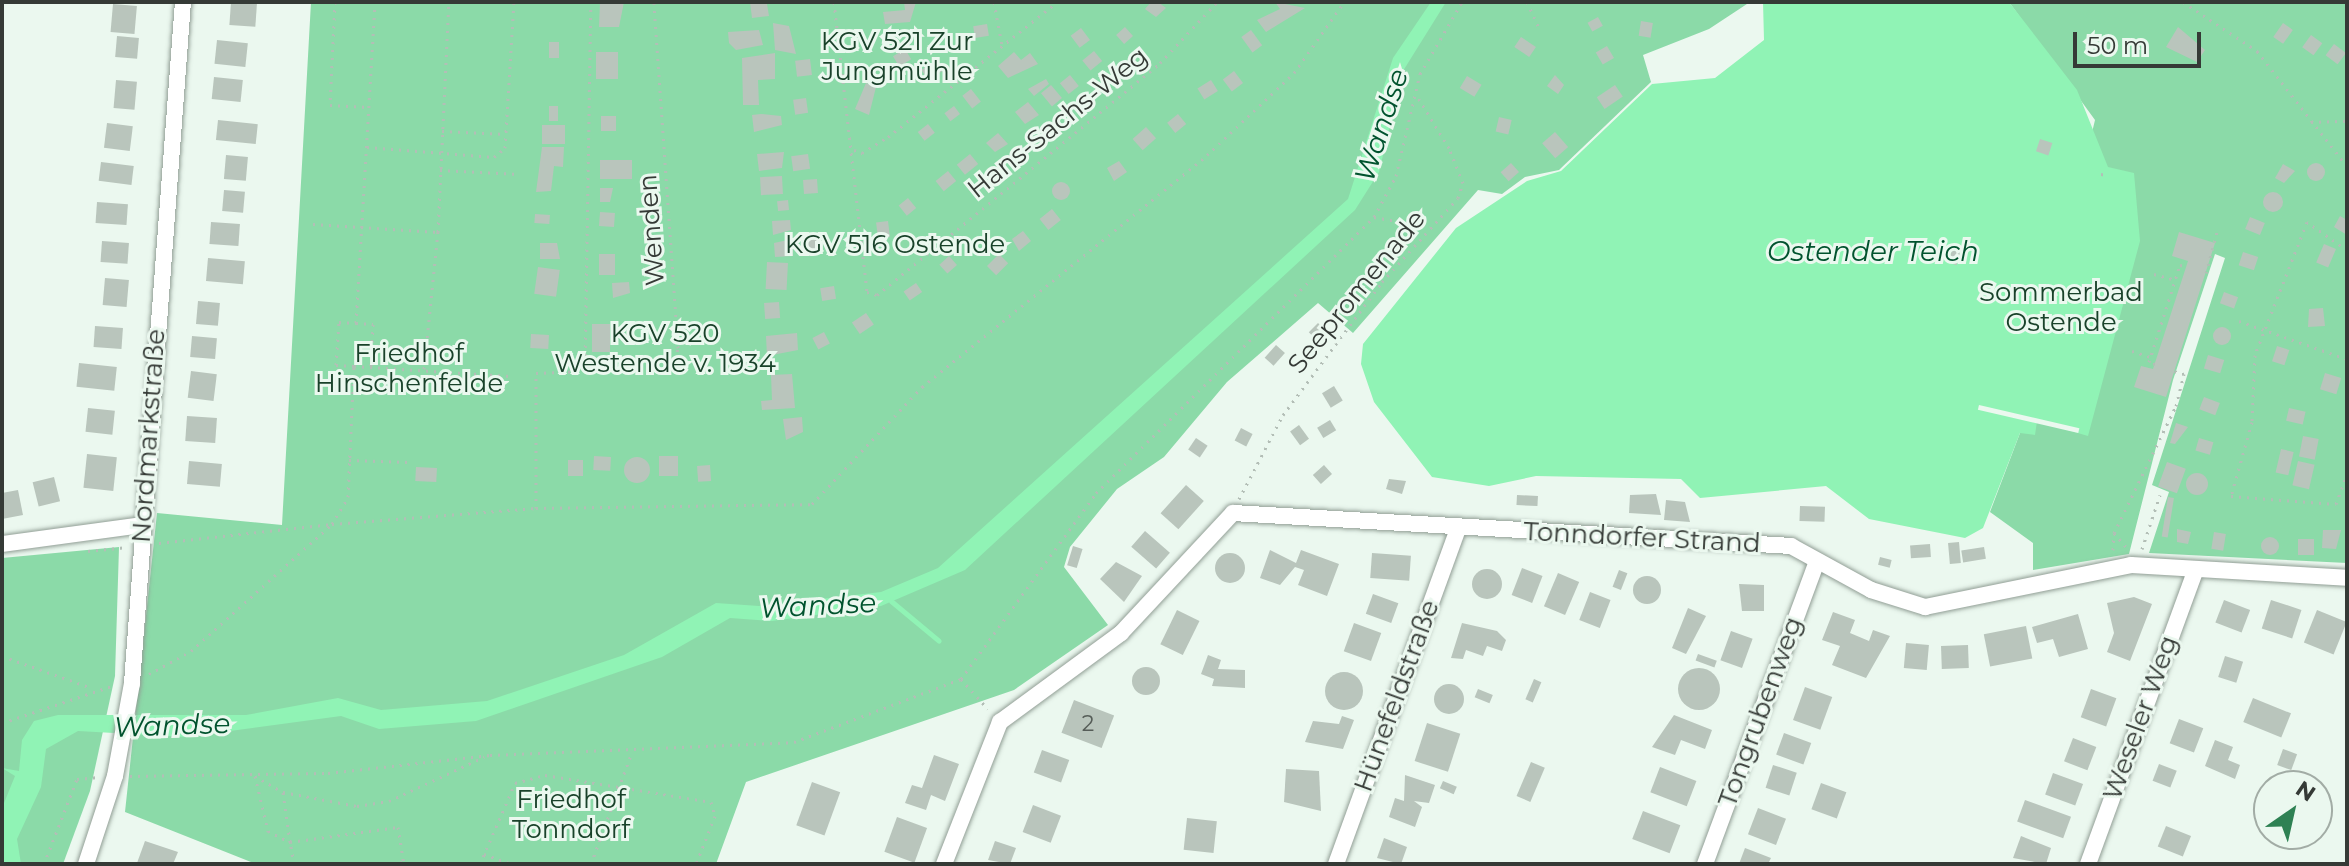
<!DOCTYPE html>
<html>
<head>
<meta charset="utf-8">
<style>
  body { margin:0 }
  #map { position:relative; width:2349px; height:866px; overflow:hidden; background:#ebf8ef; font-family:Montserrat,sans-serif }
  div>[style] { position:absolute }
  [style*='--x'] { left:calc(var(--x)*1px); top:calc(var(--y)*1px); width:calc(var(--w)*1px); rotate:calc(var(--a)*1deg) }
  .green>* { inset:0; background:#8bdaa8 }
  .water>* { inset:0; background:#90f3b5 }
  .pier>* { inset:0; background:#ebf8ef; transform-origin:0 0 }
  .stream>* { height:5px; margin:-2.5px; padding:0 2.5px; transform-origin:2.5px; border-radius:2.5px; background:#90f3b5 }
  .building>* { inset:0; background:#b9c5bc; transform-origin:0 0 }
  .round { border-radius:50% }
  .path>* { height:3px; margin-top:-1.5px; transform-origin:0; background:repeating-linear-gradient(90deg,#b3beb6 0 2px,transparent 0 8px) }
  .roads { filter:drop-shadow(0 0 2px #919e95) drop-shadow(0 0 2px #919e95) }
  .minor>* { height:16px; margin:-8px; padding:0 8px; transform-origin:8px; border-radius:8px; background:#fff }
  span { translate:-50% -50%; white-space:nowrap; text-align:center; line-height:1.15; -webkit-text-stroke:6px #ebf8ef; paint-order:stroke }
  .number-label { font-size:22px; color:#565d58 }
  .number-label span { -webkit-text-stroke-width:0 }
  .park-label { font-size:26px; color:#19422a }
  .street-label { font-size:26px; color:#353a36 }
  .water-label { font-size:28px; color:#01532e; font-style:italic }
  .frame { position:absolute; inset:0; border:4px solid #353a36; pointer-events:none }
  .north { position:absolute; left:2253px; top:770px; width:80px; height:80px; box-sizing:border-box; background:#ebf8ef; border:2px solid #a2aca5; border-radius:50%; rotate:34deg; font-size:22px; font-weight:700; line-height:32px; text-align:center; color:#353a36 }
  .north::after { content:''; display:block; margin:auto; width:28px; height:36px; background:#2e8153; clip-path:polygon(50% 0,100% 100%,50% 72%,0 100%) }
  .scale { position:absolute; left:2073px; top:32px; width:128px; height:36px; box-sizing:border-box; border:4px solid #353a36; border-top:0; padding-left:10px; font-size:24px; line-height:28px; white-space:nowrap; color:#353a36; -webkit-text-stroke:6px #ebf8ef; paint-order:stroke }
</style>
</head>
<body>
<div id="map">
  <div class="green">
    <div style="clip-path:polygon(311px 2px,1750px 2px,1709px 29px,1643px 55px,1651px 82px,1559px 170px,1525px 177px,1502px 194px,1478px 190px,1353px 333px,1318px 303px,1227px 382px,1164px 457px,1117px 489px,1070px 547px,1064px 567px,1108px 625px,1014px 690px,746px 782px,716px 864px,256px 864px,125px 812px,157px 513px,282px 525px)"></div>
    <div style="clip-path:polygon(2009px 2px,2347px 2px,2347px 563px,2149px 553px,2169px 492px,2152px 485px,2225px 258px,2215px 254px,2173px 380px,2129px 554px,2033px 570px,2033px 543px,1990px 512px,2020px 433px,2095px 120px)"></div>
    <div style="clip-path:polygon(119px 547px,115px 676px,90px 791px,63px 864px,2px 864px,2px 558px)"></div>
  </div>
  <div class="water">
    <div style="clip-path:polygon(1431px 2px,1446px 2px,1403px 71px,1379px 172px,1355px 210px,965px 570px,881px 606px,772px 621px,730px 618px,662px 657px,476px 721px,379px 729px,341px 716px,186px 737px,78px 731px,46px 749px,41px 787px,17px 839px,21px 864px,2px 864px,2px 808px,15px 776px,2px 768px,19px 771px,22px 740px,34px 721px,58px 715px,246px 715px,338px 698px,381px 710px,487px 701px,624px 655px,716px 603px,759px 606px,881px 592px,938px 568px,1348px 199px,1393px 58px)"></div>
    <div style="clip-path:polygon(1763px 2px,2009px 2px,2077px 90px,2108px 167px,2134px 173px,2140px 241px,2088px 436px,2037px 421px,2035px 435px,2020px 433px,1983px 528px,1965px 538px,1869px 519px,1826px 486px,1700px 498px,1681px 479px,1536px 476px,1489px 486px,1432px 477px,1374px 402px,1361px 364px,1363px 344px,1456px 228px,1527px 181px,1561px 171px,1652px 84px,1715px 78px,1764px 40px)"></div>
  </div>
  <div class="pier">
    <div style="left:1979px;top:405px;width:103px;height:5px;rotate:13deg"></div>
  </div>
  <div class="stream">
    <div style="--x:891;--y:601;--w:62;--a:39.8"></div>
  </div>
  <div class="building">
    <div style="left:231px;top:2px;width:26px;height:23px;rotate:4deg"></div>
    <div style="clip-path:polygon(600px 2px,624px 2px,619px 27px,599px 27px)"></div>
    <div style="clip-path:polygon(750px 2px,767px 4px,769px 16px,752px 18px)"></div>
    <div style="clip-path:polygon(904px 2px,916px 2px,910px 22px,885px 24px,883px 12px,905px 10px)"></div>
    <div style="clip-path:polygon(1151px 2px,1158px 2px,1166px 8px,1156px 17px,1145px 9px)"></div>
    <div style="clip-path:polygon(1275px 2px,1305px 8px,1266px 32px,1257px 20px,1280px 9px)"></div>
    <div style="left:113px;top:4px;width:24px;height:28px;rotate:5deg"></div>
    <div style="left:1598px;top:17px;width:10px;height:12px;rotate:61deg"></div>
    <div style="left:1641px;top:21px;width:12px;height:15px;rotate:9deg"></div>
    <div style="clip-path:polygon(773px 23px,789px 26px,796px 54px,775px 50px)"></div>
    <div style="left:2283px;top:23px;width:12px;height:17px;rotate:35deg"></div>
    <div style="left:987px;top:24px;width:12px;height:14px;rotate:81deg"></div>
    <div style="left:1125px;top:27px;width:12px;height:12px;rotate:48deg"></div>
    <div style="clip-path:polygon(2178px 27px,2205px 50px,2197px 62px,2166px 47px)"></div>
    <div style="left:1081px;top:28px;width:15px;height:13px;rotate:53deg"></div>
    <div style="clip-path:polygon(759px 30px,763px 45px,736px 50px,729px 43px,728px 32px)"></div>
    <div style="left:1251px;top:30px;width:19px;height:12px;rotate:54deg"></div>
    <div style="left:2311px;top:35px;width:14px;height:15px;rotate:36deg"></div>
    <div style="left:117px;top:36px;width:22px;height:21px;rotate:5deg"></div>
    <div style="left:1521px;top:37px;width:18px;height:12px;rotate:34deg"></div>
    <div style="left:217px;top:40px;width:31px;height:24px;rotate:6deg"></div>
    <div style="left:549px;top:42px;width:10px;height:16px"></div>
    <div style="left:2334px;top:44px;width:15px;height:14px;rotate:37deg"></div>
    <div style="left:1607px;top:46px;width:14px;height:13px;rotate:60deg"></div>
    <div style="left:905px;top:49px;width:12px;height:14px;rotate:59deg"></div>
    <div style="left:1094px;top:51px;width:13px;height:15px;rotate:51deg"></div>
    <div style="left:596px;top:52px;width:22px;height:27px"></div>
    <div style="clip-path:polygon(1014px 52px,1021px 60px,1030px 53px,1038px 64px,1008px 78px,998px 66px)"></div>
    <div style="clip-path:polygon(775px 53px,775px 79px,758px 80px,759px 105px,743px 105px,742px 58px)"></div>
    <div style="left:810px;top:59px;width:16px;height:15px;rotate:83deg"></div>
    <div style="left:936px;top:61px;width:12px;height:17px;rotate:59deg"></div>
    <div style="left:1234px;top:71px;width:15px;height:14px;rotate:53deg"></div>
    <div style="left:1070px;top:75px;width:14px;height:13px;rotate:51deg"></div>
    <div style="clip-path:polygon(1555px 75px,1564px 85px,1558px 94px,1547px 86px)"></div>
    <div style="left:1467px;top:76px;width:17px;height:14px;rotate:31deg"></div>
    <div style="left:214px;top:77px;width:29px;height:22px;rotate:6deg"></div>
    <div style="clip-path:polygon(1046px 79px,1049px 84px,1034px 96px,1028px 89px)"></div>
    <div style="left:116px;top:80px;width:21px;height:28px;rotate:5deg"></div>
    <div style="left:1211px;top:80px;width:13px;height:16px;rotate:58deg"></div>
    <div style="clip-path:polygon(866px 83px,876px 87px,869px 115px,855px 109px)"></div>
    <div style="left:1051px;top:85px;width:17px;height:13px;rotate:50deg"></div>
    <div style="left:1615px;top:85px;width:14px;height:22px;rotate:56deg"></div>
    <div style="left:971px;top:89px;width:16px;height:11px;rotate:52deg"></div>
    <div style="left:806px;top:98px;width:15px;height:13px;rotate:82deg"></div>
    <div style="clip-path:polygon(1028px 102px,1039px 115px,1025px 124px,1015px 112px)"></div>
    <div style="left:549px;top:106px;width:9px;height:15px"></div>
    <div style="left:954px;top:106px;width:10px;height:12px;rotate:53deg"></div>
    <div style="clip-path:polygon(761px 114px,781px 116px,782px 125px,754px 132px,752px 115px)"></div>
    <div style="left:1178px;top:114px;width:13px;height:14px;rotate:51deg"></div>
    <div style="left:601px;top:116px;width:15px;height:15px"></div>
    <div style="left:1499px;top:117px;width:13px;height:15px;rotate:13deg"></div>
    <div style="left:218px;top:120px;width:40px;height:20px;rotate:6deg"></div>
    <div style="left:107px;top:123px;width:26px;height:25px;rotate:7deg"></div>
    <div style="left:928px;top:124px;width:11px;height:13px;rotate:52deg"></div>
    <div style="left:542px;top:125px;width:23px;height:19px"></div>
    <div style="left:1146px;top:127px;width:15px;height:18px;rotate:48deg"></div>
    <div style="left:1555px;top:132px;width:20px;height:17px;rotate:49deg"></div>
    <div style="clip-path:polygon(998px 133px,1008px 144px,995px 152px,986px 143px)"></div>
    <div style="left:2040px;top:139px;width:13px;height:13px;rotate:18deg"></div>
    <div style="clip-path:polygon(542px 147px,564px 147px,563px 167px,554px 166px,551px 191px,536px 192px)"></div>
    <div style="clip-path:polygon(784px 152px,782px 168px,759px 171px,757px 154px)"></div>
    <div style="left:808px;top:154px;width:15px;height:17px;rotate:82deg"></div>
    <div style="left:970px;top:154px;width:13px;height:17px;rotate:51deg"></div>
    <div style="left:226px;top:155px;width:22px;height:24px;rotate:5deg"></div>
    <div style="left:600px;top:160px;width:32px;height:19px"></div>
    <div style="clip-path:polygon(1119px 161px,1127px 172px,1114px 181px,1107px 168px)"></div>
    <div style="left:101px;top:162px;width:33px;height:19px;rotate:7deg"></div>
    <div class="round" style="left:2307px;top:163px;width:18px;height:18px"></div>
    <div style="left:1511px;top:163px;width:12px;height:14px;rotate:48deg"></div>
    <div style="clip-path:polygon(2283px 164px,2295px 171px,2284px 183px,2275px 178px)"></div>
    <div style="left:948px;top:171px;width:13px;height:16px;rotate:51deg"></div>
    <div style="left:782px;top:176px;width:18px;height:22px;rotate:87deg"></div>
    <div style="left:817px;top:179px;width:14px;height:14px;rotate:86deg"></div>
    <div class="round" style="left:1052px;top:182px;width:18px;height:18px"></div>
    <div style="clip-path:polygon(600px 188px,613px 188px,610px 202px,600px 202px)"></div>
    <div style="left:224px;top:190px;width:21px;height:21px;rotate:5deg"></div>
    <div class="round" style="left:2263px;top:192px;width:20px;height:20px"></div>
    <div style="left:908px;top:198px;width:13px;height:12px;rotate:51deg"></div>
    <div style="left:788px;top:200px;width:10px;height:11px;rotate:84deg"></div>
    <div style="left:97px;top:202px;width:31px;height:21px;rotate:4deg"></div>
    <div style="left:1052px;top:209px;width:14px;height:16px;rotate:51deg"></div>
    <div style="left:600px;top:212px;width:15px;height:14px;rotate:4deg"></div>
    <div style="left:535px;top:214px;width:15px;height:9px;rotate:4deg"></div>
    <div style="clip-path:polygon(2340px 216px,2347px 220px,2347px 235px,2334px 227px)"></div>
    <div style="left:2250px;top:217px;width:16px;height:13px;rotate:22deg"></div>
    <div style="clip-path:polygon(790px 220px,791px 230px,773px 235px,772px 221px)"></div>
    <div style="left:888px;top:221px;width:16px;height:12px;rotate:83deg"></div>
    <div style="left:211px;top:222px;width:29px;height:22px;rotate:4deg"></div>
    <div style="clip-path:polygon(1023px 231px,1031px 241px,1019px 251px,1012px 239px)"></div>
    <div style="clip-path:polygon(2179px 232px,2215px 243px,2166px 397px,2134px 387px,2141px 366px,2153px 369px,2188px 261px,2172px 256px)"></div>
    <div style="left:806px;top:238px;width:12px;height:13px;rotate:5deg"></div>
    <div style="clip-path:polygon(792px 239px,793px 256px,775px 257px,774px 243px)"></div>
    <div style="left:102px;top:241px;width:27px;height:21px;rotate:4deg"></div>
    <div style="clip-path:polygon(540px 243px,557px 243px,560px 259px,540px 259px)"></div>
    <div style="left:2324px;top:244px;width:13px;height:20px;rotate:23deg"></div>
    <div style="left:1952px;top:250px;width:9px;height:13px;rotate:18deg"></div>
    <div style="left:2243px;top:252px;width:16px;height:14px;rotate:18deg"></div>
    <div style="left:599px;top:254px;width:16px;height:21px"></div>
    <div style="left:999px;top:254px;width:13px;height:17px;rotate:45deg"></div>
    <div style="left:949px;top:256px;width:12px;height:13px;rotate:48deg"></div>
    <div style="left:208px;top:258px;width:37px;height:23px;rotate:5deg"></div>
    <div style="left:767px;top:262px;width:21px;height:27px;rotate:3deg"></div>
    <div style="left:538px;top:267px;width:22px;height:27px;rotate:8deg"></div>
    <div style="left:105px;top:278px;width:24px;height:27px;rotate:5deg"></div>
    <div style="clip-path:polygon(629px 282px,630px 293px,613px 298px,612px 283px)"></div>
    <div style="left:916px;top:283px;width:11px;height:15px;rotate:56deg"></div>
    <div style="left:834px;top:286px;width:13px;height:14px;rotate:81deg"></div>
    <div style="left:2224px;top:292px;width:15px;height:12px;rotate:20deg"></div>
    <div style="left:198px;top:301px;width:22px;height:23px;rotate:5deg"></div>
    <div style="left:779px;top:302px;width:16px;height:15px;rotate:86deg"></div>
    <div style="clip-path:polygon(2323px 308px,2325px 326px,2308px 327px,2309px 309px)"></div>
    <div style="left:866px;top:313px;width:14px;height:17px;rotate:56deg"></div>
    <div style="left:1318px;top:323px;width:14px;height:13px;rotate:45deg"></div>
    <div style="left:592px;top:324px;width:18px;height:28px"></div>
    <div style="left:95px;top:326px;width:28px;height:21px;rotate:4deg"></div>
    <div class="round" style="left:2213px;top:327px;width:18px;height:18px"></div>
    <div style="left:824px;top:332px;width:13px;height:13px;rotate:63deg"></div>
    <div style="clip-path:polygon(797px 333px,798px 350px,767px 356px,766px 336px)"></div>
    <div style="left:531px;top:334px;width:18px;height:14px;rotate:3deg"></div>
    <div style="left:192px;top:336px;width:25px;height:21px;rotate:5deg"></div>
    <div style="left:1276px;top:345px;width:12px;height:17px;rotate:42deg"></div>
    <div style="left:2277px;top:346px;width:13px;height:16px;rotate:18deg"></div>
    <div style="left:2208px;top:355px;width:17px;height:14px;rotate:17deg"></div>
    <div style="left:79px;top:363px;width:38px;height:24px;rotate:6deg"></div>
    <div style="left:191px;top:371px;width:26px;height:27px;rotate:7deg"></div>
    <div style="left:2325px;top:373px;width:17px;height:17px;rotate:17deg"></div>
    <div style="clip-path:polygon(792px 374px,795px 408px,762px 410px,761px 401px,772px 400px,771px 375px)"></div>
    <div style="left:1334px;top:386px;width:17px;height:14px;rotate:59deg"></div>
    <div style="left:2204px;top:397px;width:17px;height:13px;rotate:21deg"></div>
    <div style="left:88px;top:408px;width:27px;height:24px;rotate:6deg"></div>
    <div style="left:2289px;top:408px;width:17px;height:13px;rotate:13deg"></div>
    <div style="left:187px;top:416px;width:30px;height:25px;rotate:4deg"></div>
    <div style="clip-path:polygon(802px 417px,803px 432px,786px 440px,783px 419px)"></div>
    <div style="left:1330px;top:420px;width:12px;height:15px;rotate:59deg"></div>
    <div style="clip-path:polygon(2176px 423px,2188px 427px,2175px 444px,2170px 443px)"></div>
    <div style="left:1299px;top:425px;width:17px;height:11px;rotate:54deg"></div>
    <div style="left:1241px;top:428px;width:13px;height:14px;rotate:27deg"></div>
    <div style="left:2303px;top:436px;width:16px;height:21px;rotate:11deg"></div>
    <div style="left:1196px;top:438px;width:14px;height:14px;rotate:34deg"></div>
    <div style="left:2199px;top:438px;width:15px;height:13px;rotate:16deg"></div>
    <div style="left:2281px;top:449px;width:13px;height:24px;rotate:13deg"></div>
    <div style="left:87px;top:454px;width:30px;height:34px;rotate:6deg"></div>
    <div style="left:594px;top:456px;width:17px;height:14px;rotate:3deg"></div>
    <div style="left:659px;top:456px;width:19px;height:20px"></div>
    <div class="round" style="left:624px;top:457px;width:26px;height:26px"></div>
    <div style="left:568px;top:460px;width:15px;height:16px"></div>
    <div style="left:189px;top:461px;width:33px;height:23px;rotate:5deg"></div>
    <div style="left:2298px;top:461px;width:17px;height:25px;rotate:13deg"></div>
    <div style="left:2167px;top:462px;width:20px;height:26px;rotate:20deg"></div>
    <div style="left:710px;top:465px;width:16px;height:13px;rotate:86deg"></div>
    <div style="left:1324px;top:465px;width:12px;height:15px;rotate:48deg"></div>
    <div style="left:416px;top:467px;width:21px;height:14px;rotate:3deg"></div>
    <div class="round" style="left:2186px;top:473px;width:22px;height:22px"></div>
    <div style="left:54px;top:477px;width:25px;height:22px;rotate:76deg"></div>
    <div style="clip-path:polygon(1389px 479px,1406px 481px,1402px 494px,1386px 489px)"></div>
    <div style="left:1186px;top:485px;width:24px;height:38px;rotate:42deg"></div>
    <div style="clip-path:polygon(18px 490px,23px 515px,2px 519px,2px 493px)"></div>
    <div style="clip-path:polygon(1656px 494px,1661px 515px,1629px 513px,1630px 495px)"></div>
    <div style="left:1517px;top:495px;width:21px;height:10px;rotate:3deg"></div>
    <div style="left:2168px;top:497px;width:6px;height:40px;rotate:9deg"></div>
    <div style="clip-path:polygon(1666px 500px,1685px 502px,1690px 522px,1664px 520px)"></div>
    <div style="left:1800px;top:506px;width:25px;height:15px;rotate:2deg"></div>
    <div style="clip-path:polygon(2177px 529px,2191px 532px,2188px 544px,2177px 542px)"></div>
    <div style="clip-path:polygon(2323px 530px,2341px 530px,2336px 549px,2322px 548px)"></div>
    <div style="left:1145px;top:531px;width:33px;height:21px;rotate:41deg"></div>
    <div style="left:2214px;top:532px;width:12px;height:17px;rotate:9deg"></div>
    <div class="round" style="left:2261px;top:537px;width:18px;height:18px"></div>
    <div style="left:2298px;top:539px;width:16px;height:16px"></div>
    <div style="left:1959px;top:542px;width:21px;height:11px;rotate:85deg"></div>
    <div style="left:1930px;top:544px;width:13px;height:20px;rotate:86deg"></div>
    <div style="left:1073px;top:546px;width:10px;height:20px;rotate:17deg"></div>
    <div style="left:1984px;top:547px;width:12px;height:23px;rotate:81deg"></div>
    <div style="clip-path:polygon(1270px 550px,1296px 563px,1301px 550px,1339px 564px,1327px 596px,1298px 585px,1304px 570px,1295px 567px,1280px 585px,1260px 578px)"></div>
    <div style="left:1372px;top:553px;width:39px;height:25px;rotate:4deg"></div>
    <div class="round" style="left:1215px;top:553px;width:30px;height:30px"></div>
    <div style="left:1880px;top:557px;width:12px;height:8px;rotate:14deg"></div>
    <div style="clip-path:polygon(1116px 562px,1142px 576px,1124px 602px,1100px 579px)"></div>
    <div style="left:1522px;top:568px;width:22px;height:29px;rotate:21deg"></div>
    <div class="round" style="left:1472px;top:569px;width:30px;height:30px"></div>
    <div style="left:1619px;top:570px;width:9px;height:18px;rotate:21deg"></div>
    <div style="left:1558px;top:573px;width:23px;height:36px;rotate:23deg"></div>
    <div class="round" style="left:1633px;top:576px;width:28px;height:28px"></div>
    <div style="clip-path:polygon(1739px 584px,1764px 585px,1764px 611px,1742px 611px)"></div>
    <div style="left:1590px;top:592px;width:22px;height:30px;rotate:21deg"></div>
    <div style="left:1373px;top:594px;width:27px;height:21px;rotate:20deg"></div>
    <div style="clip-path:polygon(2134px 597px,2152px 604px,2130px 661px,2107px 652px,2114px 633px,2107px 603px)"></div>
    <div style="left:2224px;top:600px;width:28px;height:24px;rotate:21deg"></div>
    <div style="left:2271px;top:600px;width:32px;height:30px;rotate:18deg"></div>
    <div style="clip-path:polygon(1688px 608px,1706px 616px,1686px 654px,1672px 648px)"></div>
    <div style="left:1177px;top:610px;width:25px;height:38px;rotate:26deg"></div>
    <div style="left:2317px;top:610px;width:32px;height:35px;rotate:22deg"></div>
    <div style="clip-path:polygon(1833px 612px,1855px 620px,1850px 633px,1869px 641px,1873px 630px,1890px 636px,1866px 678px,1832px 665px,1840px 646px,1822px 640px)"></div>
    <div style="clip-path:polygon(2078px 614px,2088px 649px,2059px 657px,2053px 639px,2037px 643px,2032px 627px)"></div>
    <div style="left:1354px;top:623px;width:29px;height:30px;rotate:20deg"></div>
    <div style="clip-path:polygon(1462px 623px,1497px 631px,1506px 640px,1502px 651px,1487px 646px,1483px 656px,1466px 650px,1463px 659px,1451px 658px)"></div>
    <div style="left:2026px;top:626px;width:33px;height:43px;rotate:79deg"></div>
    <div style="left:1731px;top:631px;width:23px;height:31px;rotate:20deg"></div>
    <div style="left:1906px;top:643px;width:23px;height:25px;rotate:5deg"></div>
    <div style="left:1968px;top:645px;width:23px;height:27px;rotate:88deg"></div>
    <div style="left:1698px;top:654px;width:20px;height:7px;rotate:20deg"></div>
    <div style="clip-path:polygon(1208px 655px,1221px 660px,1218px 669px,1245px 670px,1245px 688px,1212px 686px,1214px 679px,1201px 674px)"></div>
    <div style="left:2225px;top:656px;width:19px;height:22px;rotate:18deg"></div>
    <div class="round" style="left:1132px;top:667px;width:28px;height:28px"></div>
    <div class="round" style="left:1678px;top:668px;width:42px;height:42px"></div>
    <div class="round" style="left:1325px;top:672px;width:38px;height:38px"></div>
    <div style="left:1534px;top:679px;width:8px;height:22px;rotate:23deg"></div>
    <div class="round" style="left:1434px;top:684px;width:30px;height:30px"></div>
    <div style="left:1805px;top:687px;width:29px;height:35px;rotate:20deg"></div>
    <div style="left:1478px;top:689px;width:16px;height:9px;rotate:22deg"></div>
    <div style="left:2091px;top:689px;width:27px;height:30px;rotate:20deg"></div>
    <div style="left:2253px;top:698px;width:41px;height:26px;rotate:22deg"></div>
    <div style="left:1074px;top:700px;width:43px;height:35px;rotate:21deg"></div>
    <div style="clip-path:polygon(1674px 715px,1712px 730px,1705px 749px,1681px 740px,1675px 755px,1652px 747px)"></div>
    <div style="clip-path:polygon(1342px 716px,1354px 720px,1343px 749px,1305px 742px,1313px 721px,1339px 724px)"></div>
    <div style="left:2179px;top:719px;width:26px;height:26px;rotate:21deg"></div>
    <div style="left:1427px;top:723px;width:35px;height:40px;rotate:18deg"></div>
    <div style="left:1784px;top:733px;width:29px;height:23px;rotate:20deg"></div>
    <div style="left:2073px;top:738px;width:25px;height:25px;rotate:21deg"></div>
    <div style="clip-path:polygon(2215px 740px,2233px 747px,2228px 760px,2240px 765px,2235px 779px,2205px 766px)"></div>
    <div style="left:2283px;top:749px;width:15px;height:17px;rotate:20deg"></div>
    <div style="left:1042px;top:750px;width:29px;height:24px;rotate:20deg"></div>
    <div style="clip-path:polygon(934px 755px,959px 764px,945px 801px,931px 795px,926px 810px,905px 803px,912px 785px,922px 788px)"></div>
    <div style="left:1531px;top:762px;width:15px;height:37px;rotate:23deg"></div>
    <div style="left:2159px;top:764px;width:19px;height:18px;rotate:21deg"></div>
    <div style="left:1773px;top:765px;width:25px;height:24px;rotate:18deg"></div>
    <div style="left:1660px;top:767px;width:39px;height:27px;rotate:21deg"></div>
    <div style="clip-path:polygon(1286px 769px,1319px 771px,1321px 811px,1284px 802px)"></div>
    <div style="left:2053px;top:773px;width:32px;height:23px;rotate:20deg"></div>
    <div style="clip-path:polygon(1405px 775px,1435px 785px,1429px 803px,1414px 801px,1422px 807px,1415px 827px,1389px 817px,1395px 798px,1404px 801px)"></div>
    <div style="left:1443px;top:781px;width:15px;height:8px;rotate:23deg"></div>
    <div style="left:812px;top:782px;width:30px;height:46px;rotate:20deg"></div>
    <div style="left:1821px;top:783px;width:27px;height:28px;rotate:20deg"></div>
    <div style="left:2025px;top:800px;width:49px;height:23px;rotate:20deg"></div>
    <div style="left:1033px;top:805px;width:30px;height:29px;rotate:21deg"></div>
    <div style="left:1758px;top:808px;width:30px;height:28px;rotate:21deg"></div>
    <div style="left:1643px;top:811px;width:40px;height:30px;rotate:21deg"></div>
    <div style="left:897px;top:817px;width:32px;height:37px;rotate:20deg"></div>
    <div style="left:1187px;top:818px;width:30px;height:32px;rotate:6deg"></div>
    <div style="left:2166px;top:826px;width:27px;height:22px;rotate:22deg"></div>
    <div style="clip-path:polygon(2021px 836px,2051px 848px,2046px 864px,2013px 858px)"></div>
    <div style="clip-path:polygon(1384px 838px,1407px 847px,1401px 864px,1377px 858px)"></div>
    <div style="clip-path:polygon(145px 841px,178px 852px,173px 864px,137px 863px)"></div>
    <div style="clip-path:polygon(995px 841px,1016px 848px,1010px 864px,988px 860px)"></div>
    <div style="clip-path:polygon(1745px 848px,1771px 858px,1768px 864px,1739px 864px)"></div>
  </div>
  <div class="path">
    <div style="--x:335;--y:2;--w:103;--a:92.8"></div>
    <div style="--x:330;--y:105;--w:39;--a:3"></div>
    <div style="--x:834;--y:2;--w:292;--a:83.5"></div>
    <div style="--x:867;--y:292;--w:10;--a:17"></div>
    <div style="--x:877;--y:295;--w:366;--a:-39.3"></div>
    <div style="--x:1160;--y:63;--w:83;--a:-46.9"></div>
    <div style="--x:994;--y:2;--w:44;--a:79.5"></div>
    <div style="--x:1527;--y:2;--w:31;--a:65"></div>
    <div style="--x:2183;--y:2;--w:89;--a:33.5"></div>
    <div style="--x:2257;--y:51;--w:146;--a:52"></div>
    <div style="--x:2311;--y:122;--w:36;--a:-2"></div>
    <div style="--x:442;--y:131;--w:64;--a:2.7"></div>
    <div style="--x:367;--y:147;--w:127;--a:4.5"></div>
    <div style="--x:494;--y:157;--w:14;--a:-39"></div>
    <div style="--x:505;--y:148;--w:146;--a:-86.5"></div>
    <div style="--x:854;--y:150;--w:9;--a:21"></div>
    <div style="--x:862;--y:153;--w:31;--a:-32"></div>
    <div style="--x:888;--y:137;--w:216;--a:-38.6"></div>
    <div style="--x:440;--y:170;--w:80;--a:2.9"></div>
    <div style="--x:2101;--y:174;--w:6;--a:9"></div>
    <div style="--x:1374;--y:217;--w:56;--a:10.3"></div>
    <div style="--x:313;--y:224;--w:125;--a:3.7"></div>
    <div style="--x:438;--y:232;--w:230;--a:-87.3"></div>
    <div style="--x:2347;--y:250;--w:49;--a:-145"></div>
    <div style="--x:2307;--y:222;--w:143;--a:111.4"></div>
    <div style="--x:2255;--y:355;--w:67;--a:92.6"></div>
    <div style="--x:2252;--y:422;--w:77;--a:105.8"></div>
    <div style="--x:2231;--y:496;--w:105;--a:4.4"></div>
    <div style="--x:2336;--y:504;--w:33;--a:-70"></div>
    <div style="--x:2206;--y:273;--w:42;--a:-75"></div>
    <div style="--x:2154;--y:274;--w:20;--a:15"></div>
    <div style="--x:2239;--y:321;--w:114;--a:19.4"></div>
    <div style="--x:356;--y:323;--w:17;--a:3"></div>
    <div style="--x:373;--y:324;--w:43;--a:92.7"></div>
    <div style="--x:2132;--y:351;--w:20;--a:18"></div>
    <div style="--x:2155;--y:364;--w:6;--a:-162"></div>
    <div style="--x:2149;--y:362;--w:102;--a:-72.3"></div>
    <div style="--x:2180;--y:265;--w:6;--a:9"></div>
    <div style="--x:354;--y:366;--w:156;--a:3.7"></div>
    <div style="--x:424;--y:369;--w:138;--a:-84.2"></div>
    <div style="--x:585;--y:371;--w:88;--a:-2.6"></div>
    <div style="--x:673;--y:367;--w:20;--a:-75"></div>
    <div style="--x:678;--y:348;--w:347;--a:-94"></div>
    <div style="--x:349;--y:460;--w:60;--a:1.9"></div>
    <div style="--x:1239;--y:499;--w:95;--a:-62.4"></div>
    <div style="--x:1283;--y:415;--w:166;--a:-53.3"></div>
    <div style="--x:1382;--y:282;--w:113;--a:-47.9"></div>
    <div style="--x:1458;--y:198;--w:16;--a:-72"></div>
    <div style="--x:1463;--y:183;--w:38;--a:-112"></div>
    <div style="--x:1449;--y:148;--w:61;--a:-121.6"></div>
    <div style="--x:536;--y:508;--w:135;--a:-90"></div>
    <div style="--x:536;--y:373;--w:49;--a:-2.3"></div>
    <div style="--x:585;--y:371;--w:369;--a:-89.1"></div>
    <div style="--x:2114;--y:533;--w:20;--a:49"></div>
    <div style="--x:159;--y:543;--w:174;--a:-6.3"></div>
    <div style="--x:332;--y:524;--w:31;--a:-59"></div>
    <div style="--x:348;--y:497;--w:131;--a:-87.4"></div>
    <div style="--x:354;--y:366;--w:18;--a:-177"></div>
    <div style="--x:336;--y:365;--w:43;--a:-86"></div>
    <div style="--x:339;--y:322;--w:17;--a:3"></div>
    <div style="--x:356;--y:323;--w:322;--a:-86.6"></div>
    <div style="--x:2142;--y:549;--w:57;--a:-71.6"></div>
    <div style="--x:2113;--y:550;--w:17;--a:-87"></div>
    <div style="--x:2114;--y:533;--w:141;--a:-64"></div>
    <div style="--x:2176;--y:406;--w:33;--a:-76"></div>
    <div style="--x:2184;--y:374;--w:10;--a:-163"></div>
    <div style="--x:88;--y:551;--w:40;--a:-5.7"></div>
    <div style="--x:2;--y:656;--w:92;--a:19.6"></div>
    <div style="--x:149;--y:674;--w:48;--a:-28.7"></div>
    <div style="--x:191;--y:651;--w:190;--a:-42"></div>
    <div style="--x:332;--y:524;--w:205;--a:-4.5"></div>
    <div style="--x:536;--y:508;--w:276;--a:-0.8"></div>
    <div style="--x:812;--y:504;--w:161;--a:-46.8"></div>
    <div style="--x:922;--y:387;--w:367;--a:-39.1"></div>
    <div style="--x:1207;--y:155;--w:120;--a:-43.3"></div>
    <div style="--x:1294;--y:73;--w:87;--a:-54.8"></div>
    <div style="--x:961;--y:679;--w:40;--a:48"></div>
    <div style="--x:2;--y:723;--w:119;--a:-18.6"></div>
    <div style="--x:130;--y:776;--w:198;--a:-0.9"></div>
    <div style="--x:328;--y:773;--w:163;--a:-6.3"></div>
    <div style="--x:490;--y:755;--w:304;--a:-2.4"></div>
    <div style="--x:794;--y:742;--w:178;--a:-20.7"></div>
    <div style="--x:961;--y:679;--w:230;--a:-54"></div>
    <div style="--x:1096;--y:493;--w:392;--a:-44.8"></div>
    <div style="--x:1374;--y:217;--w:47;--a:-61.8"></div>
    <div style="--x:1396;--y:176;--w:105;--a:-76.8"></div>
    <div style="--x:1420;--y:74;--w:83;--a:-59.7"></div>
    <div style="--x:255;--y:776;--w:32;--a:30"></div>
    <div style="--x:283;--y:792;--w:75;--a:10.7"></div>
    <div style="--x:357;--y:806;--w:32;--a:-9"></div>
    <div style="--x:389;--y:801;--w:105;--a:-24.9"></div>
    <div style="--x:255;--y:776;--w:57;--a:76.7"></div>
    <div style="--x:268;--y:831;--w:25;--a:27"></div>
    <div style="--x:290;--y:842;--w:50;--a:-98"></div>
    <div style="--x:484;--y:854;--w:29;--a:20"></div>
    <div style="--x:44;--y:864;--w:91;--a:-68.8"></div>
    <div style="--x:77;--y:779;--w:22;--a:-5"></div>
    <div style="--x:294;--y:864;--w:22;--a:-100"></div>
    <div style="--x:290;--y:842;--w:109;--a:-7.9"></div>
    <div style="--x:398;--y:827;--w:37;--a:81"></div>
    <div style="--x:384;--y:864;--w:20;--a:-6"></div>
    <div style="--x:480;--y:864;--w:88;--a:-66.6"></div>
    <div style="--x:515;--y:783;--w:31;--a:-15"></div>
    <div style="--x:545;--y:775;--w:168;--a:9.2"></div>
    <div style="--x:711;--y:802;--w:15;--a:74"></div>
    <div style="--x:715;--y:816;--w:52;--a:111.6"></div>
    <div style="--x:591;--y:864;--w:119;--a:-69.9"></div>
  </div>
  <div class="roads">
    <div class="minor">
      <div style="--x:2;--y:544;--w:142;--a:-7.7"></div>
      <div style="--x:86;--y:864;--w:93;--a:-71.8"></div>
      <div style="--x:115;--y:776;--w:95;--a:-79.6"></div>
      <div style="--x:132;--y:683;--w:683;--a:-85.72"></div>
      <div style="--x:944;--y:864;--w:153;--a:-68.5"></div>
      <div style="--x:1000;--y:722;--w:150;--a:-36.3"></div>
      <div style="--x:1121;--y:633;--w:164;--a:-47"></div>
      <div style="--x:1233;--y:513;--w:559;--a:3.38"></div>
      <div style="--x:1791;--y:546;--w:91;--a:28.8"></div>
      <div style="--x:1871;--y:590;--w:57;--a:17.5"></div>
      <div style="--x:1925;--y:607;--w:210;--a:-11.5"></div>
      <div style="--x:2131;--y:565;--w:216;--a:3.4"></div>
      <div style="--x:1336;--y:864;--w:357;--a:-70"></div>
      <div style="--x:1705;--y:864;--w:323;--a:-69.7"></div>
      <div style="--x:2088;--y:864;--w:311;--a:-69.9"></div>
    </div>
  </div>
  <div class="number-label">
    <span style="left:1088px;top:724px">2</span>
  </div>
  <div class="park-label">
    <span style="left:897px;top:57px">KGV 521 Zur<br>Jungmühle</span>
    <span style="left:895px;top:245px">KGV 516 Ostende</span>
    <span style="left:2061px;top:308px">Sommerbad<br>Ostende</span>
    <span style="left:665px;top:349px">KGV 520<br>Westende v. 1934</span>
    <span style="left:409px;top:369px">Friedhof<br>Hinschenfelde</span>
    <span style="left:571px;top:815px">Friedhof<br>Tonndorf</span>
  </div>
  <div class="street-label">
    <span style="left:1058px;top:123px;rotate:-39deg">Hans-Sachs-Weg</span>
    <span style="left:652px;top:230px;rotate:-94deg">Wenden</span>
    <span style="left:1357px;top:292px;rotate:-51deg">Seepromenade</span>
    <span style="left:149px;top:436px;rotate:-86deg">Nordmarkstraße</span>
    <span style="left:1642px;top:538px;rotate:3deg">Tonndorfer Strand</span>
    <span style="left:1397px;top:696px;rotate:-70deg">Hünefeldstraße</span>
    <span style="left:1761px;top:712px;rotate:-70deg">Tongrubenweg</span>
    <span style="left:2141px;top:718px;rotate:-70deg">Weseler Weg</span>
  </div>
  <div class="water-label">
    <span style="left:1381px;top:125px;rotate:-72deg">Wandse</span>
    <span style="left:1873px;top:251px">Ostender Teich</span>
    <span style="left:818px;top:605px;rotate:-3deg">Wandse</span>
    <span style="left:172px;top:725px;rotate:-2deg">Wandse</span>
  </div>
  <div class="frame"></div>
  <div class="north">N</div>
  <div class="scale">50 m</div>
</div>
</body>
</html>
